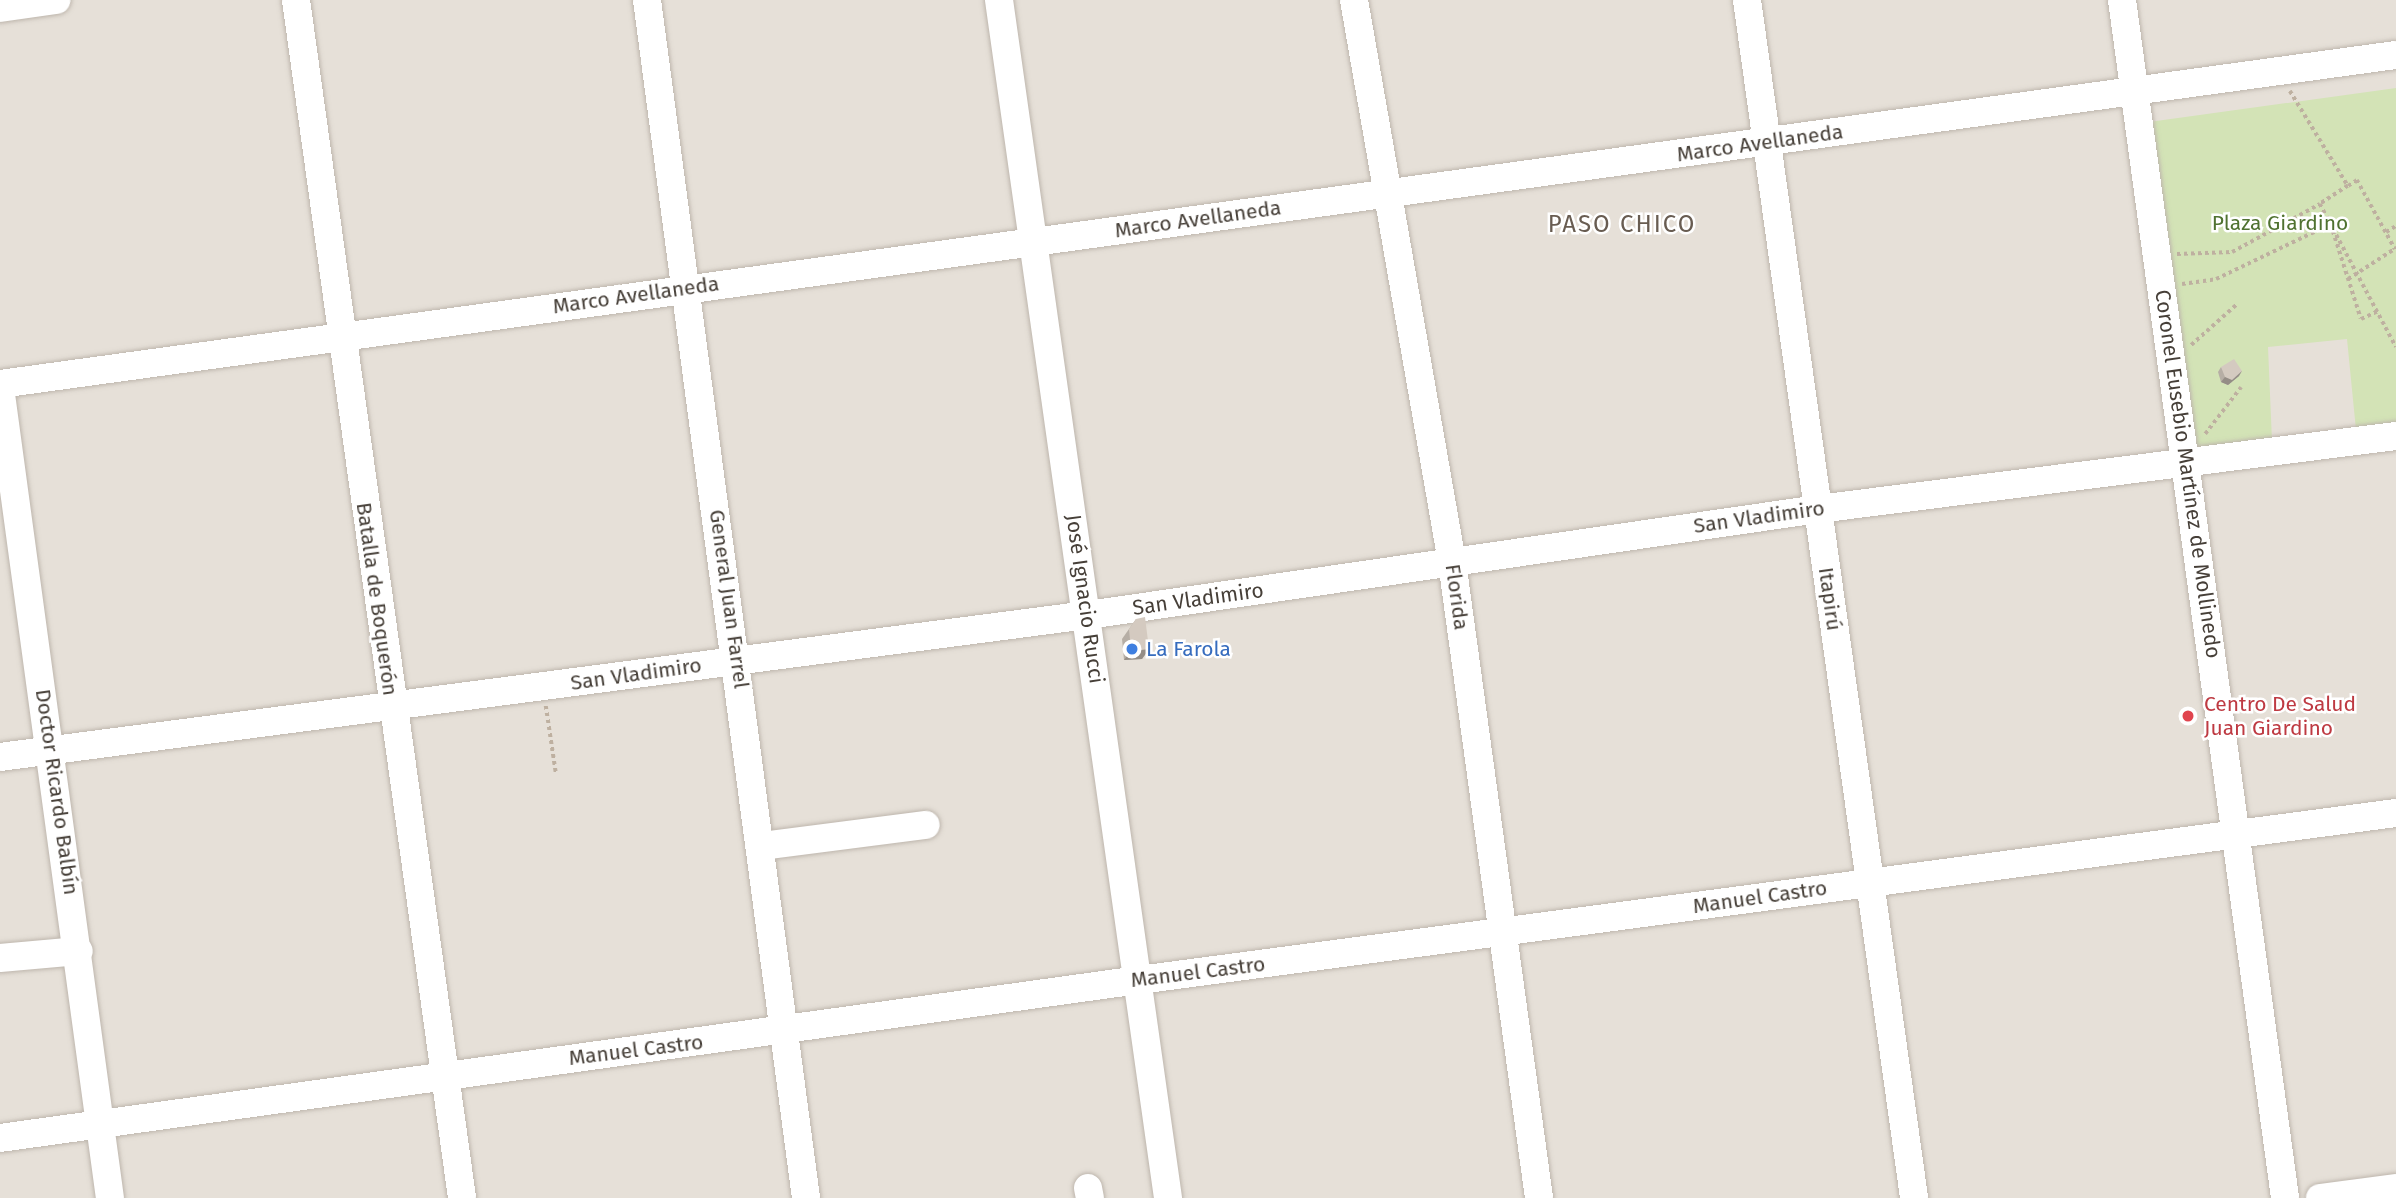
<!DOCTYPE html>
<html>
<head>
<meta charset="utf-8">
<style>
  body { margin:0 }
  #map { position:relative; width:2396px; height:1198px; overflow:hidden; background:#f3efe9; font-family:"Fira Sans",sans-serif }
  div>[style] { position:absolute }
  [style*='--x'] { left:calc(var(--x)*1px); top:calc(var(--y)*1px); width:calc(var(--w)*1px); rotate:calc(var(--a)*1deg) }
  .residential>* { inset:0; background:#e6e0d8; transform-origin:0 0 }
  .green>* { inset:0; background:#d3e3b6 }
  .path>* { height:3.5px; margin-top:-1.75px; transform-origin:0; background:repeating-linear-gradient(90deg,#beb0a0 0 3.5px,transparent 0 7px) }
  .roads { filter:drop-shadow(0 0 2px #beb6ad) drop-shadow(0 0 2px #beb6ad) }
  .minor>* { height:28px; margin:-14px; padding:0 14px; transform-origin:14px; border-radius:14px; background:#fff }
  .wall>* { inset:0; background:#b6aea5 }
  .shaded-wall>* { inset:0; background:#948d86 }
  .building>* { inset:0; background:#d4cac0 }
  .dots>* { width:19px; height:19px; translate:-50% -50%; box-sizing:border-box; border:4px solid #fff; border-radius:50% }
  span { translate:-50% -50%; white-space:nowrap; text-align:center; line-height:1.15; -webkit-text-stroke:5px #fff; paint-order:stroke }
  .street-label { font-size:21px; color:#463f38 }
  .park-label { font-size:21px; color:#507231 }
  .shop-label { font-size:21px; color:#366cbe }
  .left { translate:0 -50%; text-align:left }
  .health-label { font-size:21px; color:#be3a42 }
  .quarter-label { font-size:24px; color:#685c51; letter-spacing:2px }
</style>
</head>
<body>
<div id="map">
  <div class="residential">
    <div style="left:0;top:0;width:2396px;height:1198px"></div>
  </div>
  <div class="green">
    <div style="clip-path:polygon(2396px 88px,2396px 424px,2356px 430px,2347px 339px,2268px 347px,2272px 441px,2193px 451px,2149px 122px)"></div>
  </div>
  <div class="path">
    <div style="--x:2290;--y:91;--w:111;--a:58.6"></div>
    <div style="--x:2348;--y:186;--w:33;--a:147"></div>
    <div style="--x:2320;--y:204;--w:162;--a:62"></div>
    <div style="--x:2348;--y:186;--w:11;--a:-34"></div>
    <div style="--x:2357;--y:180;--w:79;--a:61.2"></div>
    <div style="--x:2333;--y:231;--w:92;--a:72.3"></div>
    <div style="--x:2361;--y:319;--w:19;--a:-25"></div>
    <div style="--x:2386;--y:232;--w:12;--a:-31"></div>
    <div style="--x:2177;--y:254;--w:55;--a:-2.1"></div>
    <div style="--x:2232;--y:252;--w:100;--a:-28.6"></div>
    <div style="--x:2348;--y:279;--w:57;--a:-32.9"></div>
    <div style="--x:2182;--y:284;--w:34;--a:-8"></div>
    <div style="--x:2216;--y:279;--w:127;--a:-25.6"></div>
    <div style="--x:2191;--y:345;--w:62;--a:-41.7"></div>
    <div style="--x:2205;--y:434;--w:59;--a:-52.5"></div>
    <div style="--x:546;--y:706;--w:68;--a:81.5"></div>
  </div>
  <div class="roads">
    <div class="minor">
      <div style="--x:296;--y:0;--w:1209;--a:82.11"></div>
      <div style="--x:647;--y:0;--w:1209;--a:82.44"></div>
      <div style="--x:999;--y:0;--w:1210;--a:81.97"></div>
      <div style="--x:1354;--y:0;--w:570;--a:80.11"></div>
      <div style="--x:1452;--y:562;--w:642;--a:82.21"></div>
      <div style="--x:1747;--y:0;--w:1210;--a:82.06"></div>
      <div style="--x:2122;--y:0;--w:1209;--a:82.25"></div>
      <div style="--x:0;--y:8;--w:57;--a:-8.1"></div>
      <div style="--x:0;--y:384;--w:2418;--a:-7.82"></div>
      <div style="--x:0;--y:387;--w:818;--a:82.28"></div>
      <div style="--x:0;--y:757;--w:1097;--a:-7.44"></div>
      <div style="--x:1088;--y:615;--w:738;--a:-8.26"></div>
      <div style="--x:1818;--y:509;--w:583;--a:-7.2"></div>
      <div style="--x:761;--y:846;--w:166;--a:-7.3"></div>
      <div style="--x:0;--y:958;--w:79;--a:-5.1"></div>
      <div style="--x:0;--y:1138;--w:1150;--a:-7.9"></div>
      <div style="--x:1139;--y:980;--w:1268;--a:-7.57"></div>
      <div style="--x:1088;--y:1188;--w:10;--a:79"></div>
      <div style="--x:2320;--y:1198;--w:77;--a:-7.5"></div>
    </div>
  </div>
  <div class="wall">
    <div style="clip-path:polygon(2221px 367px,2239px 376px,2228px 385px,2221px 382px,2218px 372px)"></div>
    <div style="clip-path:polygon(1136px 619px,1149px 649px,1142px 659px,1124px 660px,1122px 639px)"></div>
  </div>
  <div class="shaded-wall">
    <div style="clip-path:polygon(2242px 371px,2239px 376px,2228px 385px,2221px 382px,2225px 377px)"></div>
    <div style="clip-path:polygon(1149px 649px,1142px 659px,1124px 660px,1131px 651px)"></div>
  </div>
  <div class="building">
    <div style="clip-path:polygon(2234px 359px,2242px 371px,2232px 380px,2225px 377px,2221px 367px)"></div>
    <div style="clip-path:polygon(1145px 617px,1149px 649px,1131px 651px,1129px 629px,1136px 619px)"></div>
  </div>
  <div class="dots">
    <div style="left:1132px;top:649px;background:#3f7fe0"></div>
    <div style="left:2188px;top:716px;background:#e0444e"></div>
  </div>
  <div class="street-label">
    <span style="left:1760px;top:143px;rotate:-8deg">Marco Avellaneda</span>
    <span style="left:1198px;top:219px;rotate:-8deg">Marco Avellaneda</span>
    <span style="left:636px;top:295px;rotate:-8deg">Marco Avellaneda</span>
    <span style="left:2188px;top:474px;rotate:82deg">Coronel Eusebio Martínez de Mollinedo</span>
    <span style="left:1759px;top:517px;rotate:-8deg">San Vladimiro</span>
    <span style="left:1457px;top:597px;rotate:82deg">Florida</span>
    <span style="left:377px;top:599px;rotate:82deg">Batalla de Boquerón</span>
    <span style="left:729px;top:599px;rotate:82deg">General Juan Farrel</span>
    <span style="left:1085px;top:599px;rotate:82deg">José Ignacio Rucci</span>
    <span style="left:1198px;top:599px;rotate:-8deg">San Vladimiro</span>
    <span style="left:1830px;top:599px;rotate:82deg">Itapirú</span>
    <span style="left:636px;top:674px;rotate:-8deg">San Vladimiro</span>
    <span style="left:57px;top:792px;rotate:82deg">Doctor Ricardo Balbín</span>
    <span style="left:1760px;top:897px;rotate:-8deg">Manuel Castro</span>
    <span style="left:1198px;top:972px;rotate:-7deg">Manuel Castro</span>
    <span style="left:636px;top:1050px;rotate:-7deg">Manuel Castro</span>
  </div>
  <div class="park-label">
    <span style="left:2280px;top:223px">Plaza Giardino</span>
  </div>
  <div class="shop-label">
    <span class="left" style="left:1146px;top:649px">La Farola</span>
  </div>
  <div class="health-label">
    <span class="left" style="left:2204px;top:716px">Centro De Salud<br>Juan Giardino</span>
  </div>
  <div class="quarter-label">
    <span style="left:1622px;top:225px">PASO CHICO</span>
  </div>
</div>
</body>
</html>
